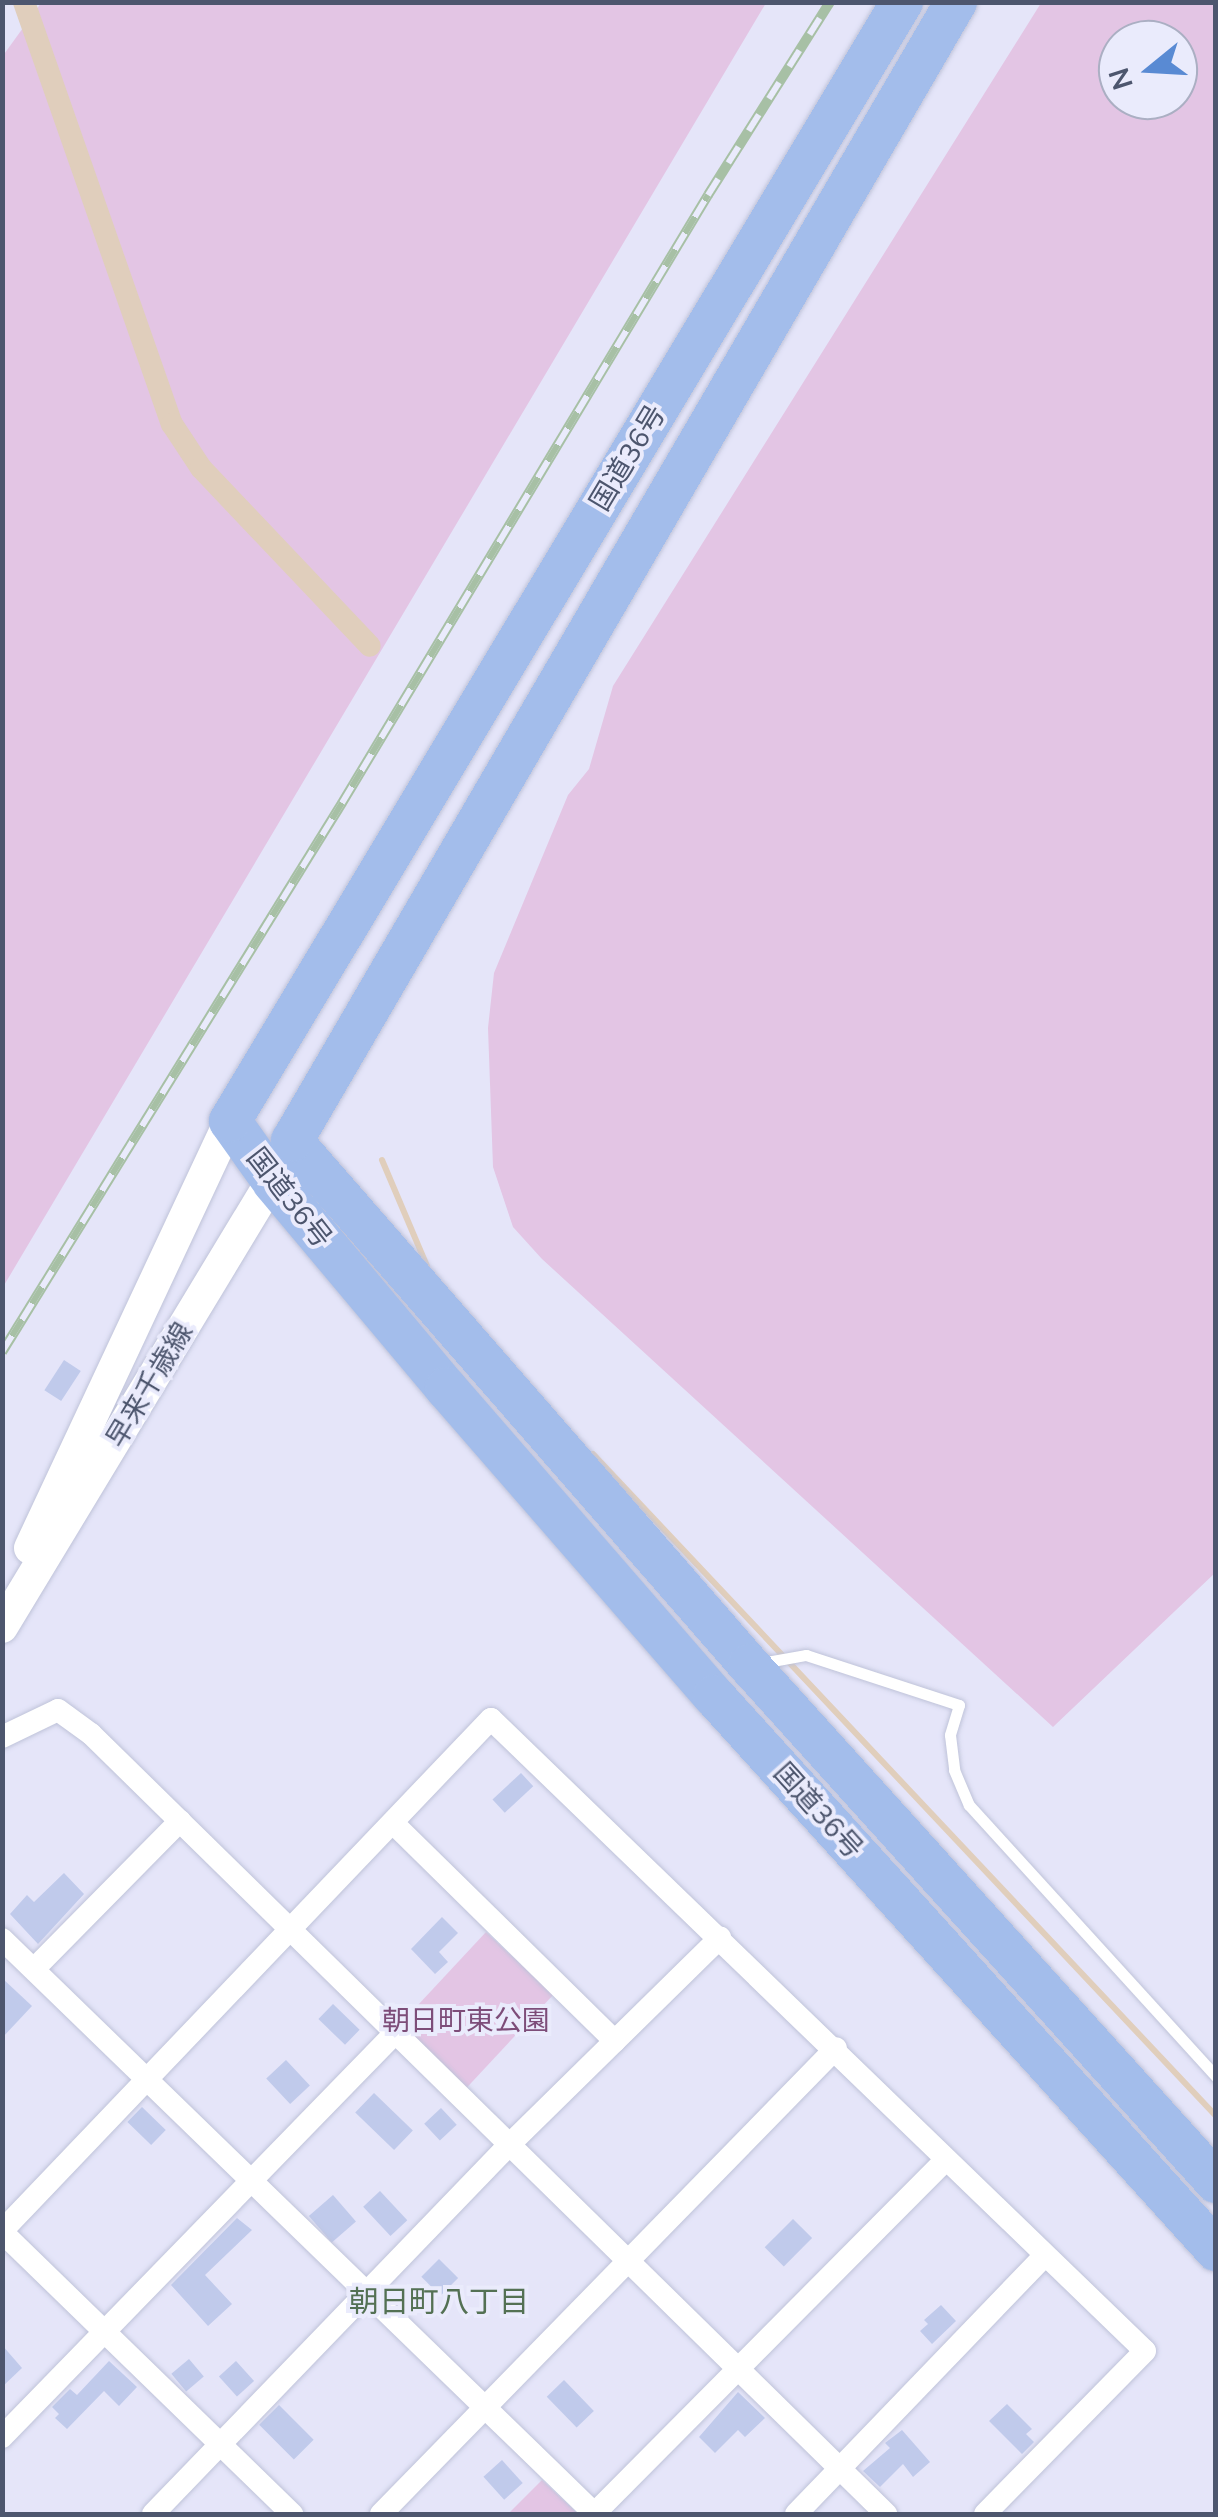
<!DOCTYPE html>
<html>
<head>
<meta charset="utf-8">
<style>
  body { margin:0 }
  #map { position:relative; width:1218px; height:2517px; overflow:hidden; background:#e5e5f9; font-family:"Nunito Sans","Noto Sans JP",sans-serif }
  div>[style] { position:absolute }
  [style*='--x'] { left:calc(var(--x)*1px); top:calc(var(--y)*1px); width:calc(var(--w)*1px); rotate:calc(var(--a)*1deg) }
  .green>* { inset:0; background:#e3c5e4; transform-origin:0 0 }
  .stream>* { height:6px; margin:-3px; padding:0 3px; transform-origin:3px; border-radius:3px; background:#e0cebc }
  .canal>* { height:22px; margin:-11px; padding:0 11px; transform-origin:11px; border-radius:11px; background:#e0cebc }
  .building>* { inset:0; background:#c0caeb; transform-origin:0 0 }
  .roads { filter:drop-shadow(0 0 2px #bfc3d9) drop-shadow(0 0 2px #bfc3d9) }
  .lane>* { height:11px; margin:-5.5px; padding:0 5.5px; transform-origin:5.5px; border-radius:5.5px; background:#fff }
  .street>* { height:22px; margin:-11px; padding:0 11px; transform-origin:11px; border-radius:11px; background:#fff }
  .secondary>* { height:32px; margin:-16px; padding:0 16px; transform-origin:16px; border-radius:16px; background:#fff }
  .highway>* { height:42px; margin:-21px; padding:0 21px; transform-origin:21px; border-radius:21px; background:#a3bdeb }
  .rail>* { height:10px; margin-top:-5px; transform-origin:0; background:repeating-linear-gradient(90deg,#eaebfc 0 19px,#a7c0a5 0 38px); box-sizing:border-box; border-block:2px solid #a7c0a5 }
  span { translate:-50% -50%; white-space:nowrap; text-align:center; line-height:1.15; -webkit-text-stroke:8px #eaebfc; paint-order:stroke }
  .street-label { font-size:28px; color:#4d566e }
  .park-label { font-size:28px; color:#7d4d79 }
  .neighbourhood-label { font-size:30px; color:#547154 }
  .frame { position:absolute; inset:0; border:5px solid #4d566e; pointer-events:none }
  .north { position:absolute; left:1098px; top:20px; width:100px; height:100px; box-sizing:border-box; background:#eaebfc; border:2px solid #abafc3; border-radius:50%; rotate:252deg; font-size:28px; font-weight:700; line-height:40px; text-align:center; color:#4d566e }
  .north::after { content:''; display:block; margin:auto; width:35px; height:45px; background:#598ad3; clip-path:polygon(50% 0,100% 100%,50% 72%,0 100%) }
</style>
</head>
<body>
<div id="map">
  <div class="green">
    <div style="clip-path:polygon(41px 3px,766px 3px,3px 1287px,2px 57px)"></div>
    <div style="clip-path:polygon(evenodd,1116px 3px,1215px 3px,1216px 1572px,1053px 1727px,542px 1259px,513px 1227px,493px 1167px,488px 1028px,494px 973px,568px 795px,589px 769px,613px 686px,1041px 3px,1116px 3px,1178px 40px,1178px 100px,1118px 100px,1118px 40px,1178px 40px)"></div>
    <div style="left:486px;top:1932px;width:92px;height:127px;rotate:43deg"></div>
    <div style="clip-path:polygon(542px 2480px,578px 2514px,508px 2514px)"></div>
  </div>
  <div class="stream">
    <div style="--x:382;--y:1160;--w:115;--a:67"></div>
    <div style="--x:593;--y:1454;--w:909;--a:46.74"></div>
  </div>
  <div class="canal">
    <div style="--x:24;--y:2;--w:447;--a:70.7"></div>
    <div style="--x:172;--y:424;--w:53;--a:56.6"></div>
    <div style="--x:201;--y:468;--w:245;--a:46.5"></div>
  </div>
  <div class="building">
    <div style="left:64px;top:1360px;width:20px;height:36px;rotate:33deg"></div>
    <div style="left:521px;top:1773px;width:18px;height:39px;rotate:47deg"></div>
    <div style="clip-path:polygon(64px 1873px,84px 1894px,38px 1944px,10px 1914px,27px 1895px,34px 1902px)"></div>
    <div style="clip-path:polygon(442px 1917px,458px 1933px,439px 1952px,448px 1962px,435px 1974px,411px 1949px)"></div>
    <div style="clip-path:polygon(2px 1978px,32px 2006px,2px 2038px)"></div>
    <div style="left:333px;top:2004px;width:37px;height:21px;rotate:44deg"></div>
    <div style="left:286px;top:2060px;width:35px;height:27px;rotate:47deg"></div>
    <div style="left:374px;top:2093px;width:54px;height:27px;rotate:44deg"></div>
    <div style="left:142px;top:2107px;width:33px;height:21px;rotate:44deg"></div>
    <div style="left:441px;top:2108px;width:23px;height:23px;rotate:47deg"></div>
    <div style="left:380px;top:2191px;width:40px;height:23px;rotate:47deg"></div>
    <div style="left:333px;top:2195px;width:35px;height:32px;rotate:49deg"></div>
    <div style="clip-path:polygon(237px 2218px,252px 2230px,205px 2275px,232px 2304px,208px 2326px,171px 2285px)"></div>
    <div style="left:793px;top:2219px;width:27px;height:40px;rotate:45deg"></div>
    <div style="left:439px;top:2259px;width:27px;height:25px;rotate:45deg"></div>
    <div style="clip-path:polygon(941px 2305px,956px 2321px,932px 2344px,920px 2331px,928px 2324px,924px 2320px)"></div>
    <div style="clip-path:polygon(2px 2345px,22px 2368px,2px 2387px)"></div>
    <div style="left:189px;top:2359px;width:23px;height:23px;rotate:50deg"></div>
    <div style="clip-path:polygon(109px 2361px,137px 2387px,119px 2406px,104px 2391px,67px 2429px,55px 2418px,59px 2414px,52px 2407px,70px 2389px,77px 2395px)"></div>
    <div style="left:236px;top:2361px;width:27px;height:23px;rotate:48deg"></div>
    <div style="left:564px;top:2380px;width:43px;height:24px;rotate:46deg"></div>
    <div style="clip-path:polygon(738px 2392px,765px 2418px,745px 2437px,738px 2430px,715px 2453px,699px 2437px)"></div>
    <div style="clip-path:polygon(1007px 2404px,1032px 2429px,1026px 2434px,1034px 2442px,1022px 2454px,989px 2421px)"></div>
    <div style="left:279px;top:2405px;width:49px;height:28px;rotate:45deg"></div>
    <div style="clip-path:polygon(902px 2430px,930px 2462px,913px 2477px,903px 2464px,880px 2487px,863px 2471px,890px 2448px,885px 2443px)"></div>
    <div style="left:502px;top:2460px;width:31px;height:25px;rotate:48deg"></div>
  </div>
  <div class="roads">
    <div class="lane">
      <div style="--x:761;--y:1663;--w:46;--a:-10.1"></div>
      <div style="--x:806;--y:1655;--w:161;--a:18.1"></div>
      <div style="--x:959;--y:1705;--w:31;--a:107"></div>
      <div style="--x:950;--y:1735;--w:35;--a:83"></div>
      <div style="--x:954;--y:1770;--w:38;--a:67"></div>
      <div style="--x:969;--y:1805;--w:367;--a:47.7"></div>
    </div>
    <div class="street">
      <div style="--x:2;--y:1737;--w:62;--a:-25.7"></div>
      <div style="--x:58;--y:1710;--w:41;--a:36"></div>
      <div style="--x:91;--y:1734;--w:1114;--a:44.45"></div>
      <div style="--x:393;--y:1823;--w:311;--a:44.5"></div>
      <div style="--x:2;--y:1939;--w:826;--a:44.12"></div>
      <div style="--x:34;--y:1969;--w:208;--a:-45.4"></div>
      <div style="--x:2;--y:2231;--w:708;--a:-46.32"></div>
      <div style="--x:491;--y:1719;--w:909;--a:44.02"></div>
      <div style="--x:1145;--y:2351;--w:228;--a:134.5"></div>
      <div style="--x:2;--y:2232;--w:405;--a:44.2"></div>
      <div style="--x:2;--y:2437;--w:564;--a:-45.79"></div>
      <div style="--x:153;--y:2514;--w:513;--a:-46.03"></div>
      <div style="--x:509;--y:2145;--w:296;--a:-44.5"></div>
      <div style="--x:381;--y:2514;--w:651;--a:-45.68"></div>
      <div style="--x:594;--y:2514;--w:499;--a:-45.2"></div>
      <div style="--x:796;--y:2514;--w:359;--a:-46.1"></div>
    </div>
    <div class="secondary">
      <div style="--x:30;--y:1548;--w:472;--a:-64.9"></div>
      <div style="--x:2;--y:1627;--w:541;--a:-58.84"></div>
    </div>
    <div class="highway">
      <div style="--x:230;--y:1121;--w:76;--a:54.6"></div>
      <div style="--x:274;--y:1183;--w:268;--a:50"></div>
      <div style="--x:446;--y:1388;--w:408;--a:49"></div>
      <div style="--x:714;--y:1696;--w:748;--a:47.82"></div>
      <div style="--x:230;--y:1121;--w:1305;--a:-59.01"></div>
      <div style="--x:292;--y:1141;--w:695;--a:48.91"></div>
      <div style="--x:749;--y:1665;--w:697;--a:47.91"></div>
      <div style="--x:292;--y:1141;--w:1318;--a:-59.76"></div>
    </div>
  </div>
  <div class="rail">
    <div style="--x:2;--y:1352;--w:646;--a:-58.23"></div>
    <div style="--x:342;--y:803;--w:710;--a:-58.95"></div>
    <div style="--x:708;--y:195;--w:228;--a:-57.7"></div>
  </div>
  <div class="street-label">
    <span style="left:628px;top:458px;rotate:-59deg">国道36号</span>
    <span style="left:289px;top:1198px;rotate:52deg">国道36号</span>
    <span style="left:150px;top:1385px;rotate:-59deg">早来千歳線</span>
    <span style="left:818px;top:1811px;rotate:48deg">国道36号</span>
  </div>
  <div class="park-label">
    <span style="left:466px;top:2021px">朝日町東公園</span>
  </div>
  <div class="neighbourhood-label">
    <span style="left:439px;top:2303px">朝日町八丁目</span>
  </div>
  <div class="frame"></div>
  <div class="north">N</div>
</div>
</body>
</html>
